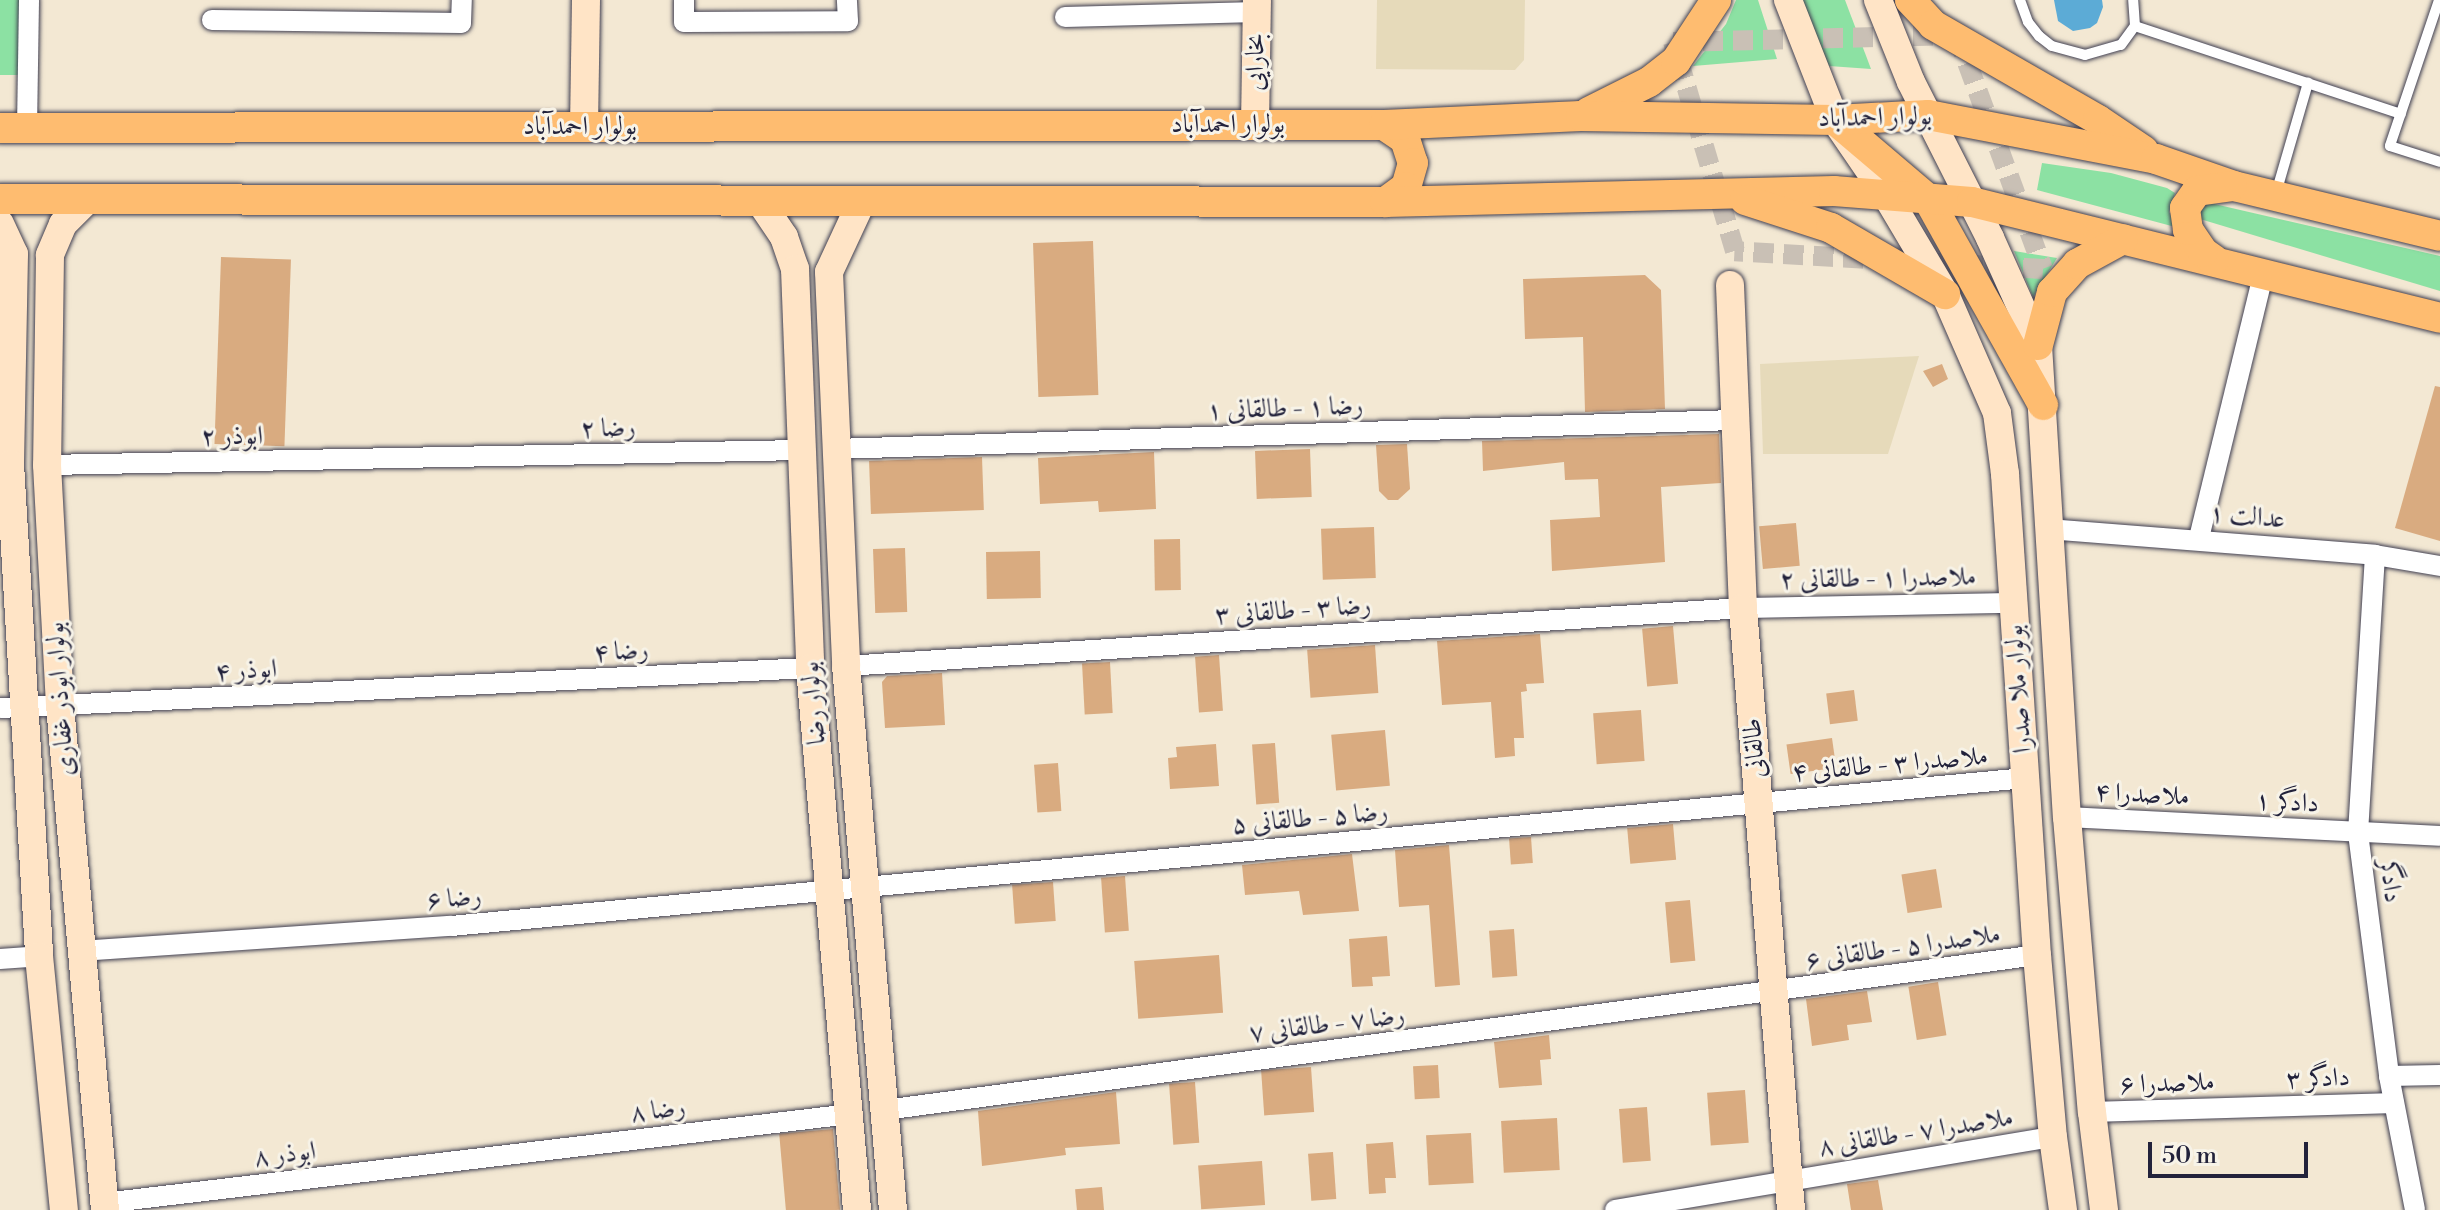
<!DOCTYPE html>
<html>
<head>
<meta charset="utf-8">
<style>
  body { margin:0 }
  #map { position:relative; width:2440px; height:1210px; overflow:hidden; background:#f3e8d3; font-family:"Libre Bodoni",Amiri,serif }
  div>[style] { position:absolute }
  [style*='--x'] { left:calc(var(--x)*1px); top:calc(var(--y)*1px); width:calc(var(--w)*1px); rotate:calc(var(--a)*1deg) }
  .built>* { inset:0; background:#e6daba }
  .green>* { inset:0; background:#8ce1a3; transform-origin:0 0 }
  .water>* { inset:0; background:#5cabd6 }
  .building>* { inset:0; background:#d9ab80; transform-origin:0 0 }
  .street-tunnel>* { height:20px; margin-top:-10px; transform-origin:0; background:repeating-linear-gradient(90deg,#c9c0b5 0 20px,transparent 0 30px) }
  .roads { filter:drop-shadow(0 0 2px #414052) drop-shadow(0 0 2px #414052) }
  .lane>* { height:10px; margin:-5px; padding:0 5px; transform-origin:5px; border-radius:5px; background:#fff }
  .street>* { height:20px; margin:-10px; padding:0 10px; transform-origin:10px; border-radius:10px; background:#fff }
  .secondary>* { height:28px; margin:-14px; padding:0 14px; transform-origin:14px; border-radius:14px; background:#ffe4c6 }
  .primary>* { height:30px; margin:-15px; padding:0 15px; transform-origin:15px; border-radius:15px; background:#febc70 }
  span { translate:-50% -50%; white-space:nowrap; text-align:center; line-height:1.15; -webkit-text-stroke:6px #f7f3e8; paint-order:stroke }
  .street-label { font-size:26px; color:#22223b }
  .scale { position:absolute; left:2148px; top:1142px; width:160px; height:36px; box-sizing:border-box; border:4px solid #22223b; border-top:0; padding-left:10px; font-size:24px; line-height:28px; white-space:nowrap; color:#22223b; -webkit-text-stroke:6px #f7f3e8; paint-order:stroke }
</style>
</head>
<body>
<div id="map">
  <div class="built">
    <div style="clip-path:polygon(1377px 0,1525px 0,1524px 60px,1515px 70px,1376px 69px)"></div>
    <div style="clip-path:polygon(1919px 356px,1888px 454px,1763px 454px,1760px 364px)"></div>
  </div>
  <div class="green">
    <div style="left:0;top:0;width:21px;height:75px"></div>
    <div style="clip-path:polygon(1736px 0,1758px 0,1777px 59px,1693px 66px,1726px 24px)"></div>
    <div style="clip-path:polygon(1801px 0,1845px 0,1871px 69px,1829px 66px)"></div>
    <div style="clip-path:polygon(2042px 163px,2111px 173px,2167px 188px,2175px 193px,2169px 212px,2179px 228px,2037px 190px)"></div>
    <div style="clip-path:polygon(2210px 203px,2440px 256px,2440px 291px,2200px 219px,2197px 208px)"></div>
    <div style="clip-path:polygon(2014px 251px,2057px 258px,2033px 297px)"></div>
  </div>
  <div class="water">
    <div style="clip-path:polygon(2054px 0,2102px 0,2103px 7px,2097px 23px,2090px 28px,2073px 31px,2058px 21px)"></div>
  </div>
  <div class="building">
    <div style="left:1093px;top:241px;width:154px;height:60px;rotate:88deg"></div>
    <div style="left:221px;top:257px;width:70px;height:187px;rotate:2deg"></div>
    <div style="clip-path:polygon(1645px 275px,1661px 290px,1665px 409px,1585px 412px,1583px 337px,1525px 339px,1523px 279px)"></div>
    <div style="clip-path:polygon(1942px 364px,1948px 379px,1933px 387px,1923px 371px)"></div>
    <div style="clip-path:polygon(2435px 386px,2440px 387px,2440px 541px,2395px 528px)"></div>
    <div style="clip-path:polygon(1719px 434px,1721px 483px,1661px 487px,1665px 562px,1552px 571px,1550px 520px,1600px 517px,1598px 479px,1565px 480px,1564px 462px,1483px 471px,1482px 441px)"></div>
    <div style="clip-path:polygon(1407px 444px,1410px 489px,1398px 500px,1388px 500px,1379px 491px,1376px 445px)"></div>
    <div style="left:1310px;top:449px;width:48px;height:55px;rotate:88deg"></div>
    <div style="clip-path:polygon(1154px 452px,1156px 509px,1099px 512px,1098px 501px,1040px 504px,1038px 458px)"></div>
    <div style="left:982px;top:457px;width:53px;height:113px;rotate:88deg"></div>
    <div style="left:1796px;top:523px;width:43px;height:37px;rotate:85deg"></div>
    <div style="left:1374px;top:527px;width:51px;height:53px;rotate:88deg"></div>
    <div style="left:1180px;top:539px;width:51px;height:26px;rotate:89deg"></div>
    <div style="left:905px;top:548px;width:64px;height:32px;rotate:88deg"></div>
    <div style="left:1040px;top:551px;width:47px;height:54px;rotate:89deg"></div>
    <div style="left:1673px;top:626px;width:58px;height:31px;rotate:85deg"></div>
    <div style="clip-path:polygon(1540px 634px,1544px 683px,1526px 684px,1527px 691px,1521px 692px,1524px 738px,1514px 738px,1515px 756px,1495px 758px,1491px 702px,1442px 705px,1437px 641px)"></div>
    <div style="left:1375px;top:645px;width:48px;height:68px;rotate:86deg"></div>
    <div style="left:1219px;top:655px;width:56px;height:24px;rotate:86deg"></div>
    <div style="left:1110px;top:662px;width:51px;height:28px;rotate:87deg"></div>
    <div style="clip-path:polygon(942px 673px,945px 725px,885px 728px,882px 682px,887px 676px)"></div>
    <div style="left:1854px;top:690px;width:31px;height:28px;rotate:83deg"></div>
    <div style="left:1641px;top:710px;width:51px;height:48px;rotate:86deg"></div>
    <div style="left:1385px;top:730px;width:56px;height:54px;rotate:85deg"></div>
    <div style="left:1832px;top:738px;width:30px;height:46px;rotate:82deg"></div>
    <div style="left:1275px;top:743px;width:60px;height:23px;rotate:86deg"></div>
    <div style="clip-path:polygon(1216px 744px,1219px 786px,1170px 789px,1168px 758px,1177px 757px,1176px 747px)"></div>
    <div style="left:1058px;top:763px;width:48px;height:24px;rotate:86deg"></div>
    <div style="left:1673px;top:824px;width:36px;height:46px;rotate:85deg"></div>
    <div style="left:1531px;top:837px;width:26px;height:22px;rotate:86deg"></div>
    <div style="clip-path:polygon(1449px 845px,1460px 985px,1435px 987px,1429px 905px,1399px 907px,1395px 850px)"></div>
    <div style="clip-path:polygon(1352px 854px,1359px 911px,1303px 915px,1299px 891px,1245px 895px,1242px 865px)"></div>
    <div style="left:1936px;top:869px;width:39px;height:35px;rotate:81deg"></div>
    <div style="left:1125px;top:876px;width:55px;height:24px;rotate:86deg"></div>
    <div style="left:1053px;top:882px;width:39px;height:41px;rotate:86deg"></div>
    <div style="left:1690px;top:900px;width:61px;height:25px;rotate:85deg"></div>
    <div style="left:1514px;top:929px;width:47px;height:25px;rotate:86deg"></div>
    <div style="clip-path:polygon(1387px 936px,1390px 976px,1372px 977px,1373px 986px,1352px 987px,1349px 939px)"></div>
    <div style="left:1219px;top:955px;width:58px;height:85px;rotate:86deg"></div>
    <div style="left:1938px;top:982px;width:54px;height:30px;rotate:81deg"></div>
    <div style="clip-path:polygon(1867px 991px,1872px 1022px,1847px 1025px,1849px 1040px,1812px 1046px,1806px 999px)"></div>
    <div style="clip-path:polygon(1549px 1035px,1551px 1059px,1540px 1060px,1542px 1085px,1499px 1088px,1494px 1042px)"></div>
    <div style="left:1438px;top:1065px;width:33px;height:25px;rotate:87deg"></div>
    <div style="left:1311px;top:1067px;width:45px;height:50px;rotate:86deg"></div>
    <div style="left:1195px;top:1082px;width:61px;height:26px;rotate:86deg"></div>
    <div style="left:1745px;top:1090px;width:53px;height:38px;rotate:86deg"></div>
    <div style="clip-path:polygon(1116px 1092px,1120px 1144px,1065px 1148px,1066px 1155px,982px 1166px,978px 1111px)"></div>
    <div style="left:1647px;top:1107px;width:54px;height:28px;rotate:86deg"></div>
    <div style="left:1557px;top:1118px;width:52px;height:56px;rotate:87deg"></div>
    <div style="left:833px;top:1129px;width:81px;height:54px;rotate:85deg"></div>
    <div style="left:1471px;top:1133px;width:50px;height:45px;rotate:87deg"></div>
    <div style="clip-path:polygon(1393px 1142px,1396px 1178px,1385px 1178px,1386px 1193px,1369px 1194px,1366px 1144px)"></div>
    <div style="left:1333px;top:1152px;width:47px;height:25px;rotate:86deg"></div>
    <div style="left:1262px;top:1161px;width:44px;height:64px;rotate:86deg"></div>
    <div style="clip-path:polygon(1878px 1180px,1883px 1210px,1851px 1210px,1847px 1184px)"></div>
    <div style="left:1102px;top:1187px;width:23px;height:27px;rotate:85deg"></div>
  </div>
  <div class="street-tunnel">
    <div style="--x:1957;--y:35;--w:249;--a:69.8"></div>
    <div style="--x:2043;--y:269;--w:309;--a:-176.7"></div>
    <div style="--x:1735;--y:251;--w:218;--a:-106.5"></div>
    <div style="--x:1673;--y:42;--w:284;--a:-1.4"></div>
  </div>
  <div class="roads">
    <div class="lane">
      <div style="--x:2020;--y:0;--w:23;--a:70"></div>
      <div style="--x:2028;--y:22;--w:18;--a:52"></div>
      <div style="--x:2039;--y:36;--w:16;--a:38"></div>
      <div style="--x:2052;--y:46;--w:34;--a:15"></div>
      <div style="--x:2085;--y:55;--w:37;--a:-16"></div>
      <div style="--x:2121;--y:45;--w:24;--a:-54"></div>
      <div style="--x:2135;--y:26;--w:26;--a:-94"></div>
      <div style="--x:2439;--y:0;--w:154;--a:108.6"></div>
      <div style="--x:2390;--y:146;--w:52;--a:17.7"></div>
      <div style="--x:2135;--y:26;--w:280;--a:18.3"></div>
      <div style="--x:2276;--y:193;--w:115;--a:-73.8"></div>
    </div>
    <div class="street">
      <div style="--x:684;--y:0;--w:22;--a:90"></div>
      <div style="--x:684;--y:22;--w:164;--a:-0.3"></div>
      <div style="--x:848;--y:21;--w:21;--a:-93"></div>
      <div style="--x:1065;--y:17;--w:192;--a:-1.5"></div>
      <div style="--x:212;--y:20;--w:249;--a:0.7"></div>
      <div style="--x:461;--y:23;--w:23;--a:-88"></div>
      <div style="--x:27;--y:128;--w:128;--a:-89.1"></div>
      <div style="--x:836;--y:449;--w:899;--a:-1.85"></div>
      <div style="--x:47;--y:465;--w:754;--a:-1.14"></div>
      <div style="--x:2048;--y:529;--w:328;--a:4.5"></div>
      <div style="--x:2375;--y:555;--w:66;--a:9.6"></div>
      <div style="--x:2199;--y:538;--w:274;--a:-76.3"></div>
      <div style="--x:2375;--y:555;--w:279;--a:93.5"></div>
      <div style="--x:2358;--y:833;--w:245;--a:82.7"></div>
      <div style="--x:2389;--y:1076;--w:136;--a:79"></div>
      <div style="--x:846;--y:666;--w:899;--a:-3.7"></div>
      <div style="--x:1743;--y:608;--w:270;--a:-1.1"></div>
      <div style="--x:0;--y:708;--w:811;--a:-2.83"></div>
      <div style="--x:2067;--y:817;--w:373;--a:2.9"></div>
      <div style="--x:80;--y:951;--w:372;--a:-3.9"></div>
      <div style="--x:451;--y:926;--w:1581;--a:-5.37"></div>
      <div style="--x:0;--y:959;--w:39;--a:-4"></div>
      <div style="--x:2389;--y:1076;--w:51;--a:-1.1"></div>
      <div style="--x:885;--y:1110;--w:1162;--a:-7.66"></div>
      <div style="--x:2092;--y:1112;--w:302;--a:-1.7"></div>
      <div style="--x:104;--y:1203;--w:751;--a:-6.8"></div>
      <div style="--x:1615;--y:1210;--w:444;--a:-9.5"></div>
    </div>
    <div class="secondary">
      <div style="--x:1788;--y:0;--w:129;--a:68.6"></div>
      <div style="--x:1835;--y:120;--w:88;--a:55.6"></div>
      <div style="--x:1885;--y:193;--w:117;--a:59.3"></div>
      <div style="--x:1945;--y:294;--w:130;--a:66.4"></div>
      <div style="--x:1997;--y:413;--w:62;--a:82.5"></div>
      <div style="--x:2005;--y:474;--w:482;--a:86.2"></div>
      <div style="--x:2037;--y:955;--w:183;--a:85"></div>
      <div style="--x:2053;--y:1137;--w:74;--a:82.2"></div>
      <div style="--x:1878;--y:0;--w:88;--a:68.1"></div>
      <div style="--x:1911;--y:82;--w:175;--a:63.1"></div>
      <div style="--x:1990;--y:238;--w:117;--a:65.8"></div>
      <div style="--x:2038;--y:345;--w:473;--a:86.5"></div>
      <div style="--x:2067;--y:817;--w:296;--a:85.2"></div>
      <div style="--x:2092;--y:1112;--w:99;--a:83"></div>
      <div style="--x:1255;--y:125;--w:125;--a:-89.1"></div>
      <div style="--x:584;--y:127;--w:127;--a:-89.1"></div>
      <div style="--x:87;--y:200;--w:34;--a:135"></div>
      <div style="--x:63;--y:224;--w:34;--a:113"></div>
      <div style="--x:50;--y:255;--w:210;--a:90.8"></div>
      <div style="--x:47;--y:465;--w:240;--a:86.9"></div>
      <div style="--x:60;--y:705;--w:507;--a:84.91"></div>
      <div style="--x:761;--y:203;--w:41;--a:55.9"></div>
      <div style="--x:784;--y:237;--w:34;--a:71"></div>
      <div style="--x:795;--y:269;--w:399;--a:87.8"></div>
      <div style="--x:810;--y:668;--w:544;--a:85.04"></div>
      <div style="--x:861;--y:203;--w:76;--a:114.9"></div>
      <div style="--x:829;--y:272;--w:394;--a:87.5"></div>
      <div style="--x:846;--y:666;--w:546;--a:85.06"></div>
      <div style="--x:0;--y:224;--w:33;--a:65"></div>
      <div style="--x:14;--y:254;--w:210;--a:91.1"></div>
      <div style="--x:10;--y:464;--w:493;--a:86.6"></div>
      <div style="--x:39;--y:956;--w:255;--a:84.4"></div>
      <div style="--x:1730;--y:285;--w:323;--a:87.7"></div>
      <div style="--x:1743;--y:608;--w:604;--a:85.44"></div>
    </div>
    <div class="primary">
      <div style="--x:1910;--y:0;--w:34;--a:47"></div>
      <div style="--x:1933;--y:25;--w:190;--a:29.9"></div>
      <div style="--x:2098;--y:120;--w:55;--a:34"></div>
      <div style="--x:1589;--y:112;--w:67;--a:-26.6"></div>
      <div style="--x:1649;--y:82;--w:34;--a:-38"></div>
      <div style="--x:1676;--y:61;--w:73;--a:-56.7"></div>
      <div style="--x:1835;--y:120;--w:122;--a:40.3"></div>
      <div style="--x:1928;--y:199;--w:236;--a:60.8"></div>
      <div style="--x:1384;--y:125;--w:25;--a:34"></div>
      <div style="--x:1405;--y:139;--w:25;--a:72"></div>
      <div style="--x:1413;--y:163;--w:25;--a:106"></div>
      <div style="--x:1406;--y:187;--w:26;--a:144"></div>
      <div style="--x:0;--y:128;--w:1384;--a:-0.12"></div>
      <div style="--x:1384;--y:125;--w:197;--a:-2.6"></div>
      <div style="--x:1581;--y:116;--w:254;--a:0.9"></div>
      <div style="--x:1835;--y:120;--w:93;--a:-3.1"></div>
      <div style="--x:1928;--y:115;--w:232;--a:10.9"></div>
      <div style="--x:2156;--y:159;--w:83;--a:19.1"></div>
      <div style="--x:2234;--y:186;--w:212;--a:13.6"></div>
      <div style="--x:0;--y:199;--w:1385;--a:0.12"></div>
      <div style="--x:1385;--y:202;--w:449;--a:-1.4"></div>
      <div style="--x:1834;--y:191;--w:138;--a:4.6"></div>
      <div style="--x:1972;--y:202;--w:482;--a:13.9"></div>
      <div style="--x:1745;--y:200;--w:90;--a:18"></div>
      <div style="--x:1831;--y:228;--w:132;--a:30.1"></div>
      <div style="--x:2214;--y:260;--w:14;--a:-144"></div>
      <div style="--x:2203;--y:252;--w:27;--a:-124"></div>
      <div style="--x:2188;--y:230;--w:22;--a:-98"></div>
      <div style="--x:2185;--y:208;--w:21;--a:-55"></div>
      <div style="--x:2197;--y:191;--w:35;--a:-8"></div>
      <div style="--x:2038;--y:345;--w:55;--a:-75.2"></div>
      <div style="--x:2052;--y:292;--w:38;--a:-48"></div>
      <div style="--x:2077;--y:264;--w:52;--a:-28.5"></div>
    </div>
  </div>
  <div class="street-label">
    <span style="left:1256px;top:62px;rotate:-89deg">بخارایی</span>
    <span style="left:1875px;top:118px;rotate:-1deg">بولوار احمدآباد</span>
    <span style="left:1228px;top:125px">بولوار احمدآباد</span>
    <span style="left:580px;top:127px">بولوار احمدآباد</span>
    <span style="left:1285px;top:409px;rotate:-2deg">رضا ۱ - طالقانی ۱</span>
    <span style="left:608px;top:429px;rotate:-2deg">رضا ۲</span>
    <span style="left:232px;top:437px;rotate:-1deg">ابوذر ۲</span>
    <span style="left:2247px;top:517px;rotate:5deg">عدالت ۱</span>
    <span style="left:1878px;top:579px;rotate:-1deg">ملاصدرا ۱ - طالقانی ۲</span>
    <span style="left:1293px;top:611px;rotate:-4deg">رضا ۳ - طالقانی ۳</span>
    <span style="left:621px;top:652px;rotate:-3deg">رضا ۴</span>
    <span style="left:246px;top:671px;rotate:-3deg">ابوذر ۴</span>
    <span style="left:2019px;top:689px;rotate:-94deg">بولوار ملا صدرا</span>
    <span style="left:61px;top:699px;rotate:-94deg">بولوار ابوذر غفاری</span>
    <span style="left:814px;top:703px;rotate:-95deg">بولوار رضا</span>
    <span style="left:1755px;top:748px;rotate:-95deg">طالقانی</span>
    <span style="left:1890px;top:765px;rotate:-5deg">ملاصدرا ۳ - طالقانی ۴</span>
    <span style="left:2142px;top:795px;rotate:3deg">ملاصدرا ۴</span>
    <span style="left:2287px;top:803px;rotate:3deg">دادگر ۱</span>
    <span style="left:1310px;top:819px;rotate:-5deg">رضا ۵ - طالقانی ۵</span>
    <span style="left:2390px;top:881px;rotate:83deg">دادگر</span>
    <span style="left:454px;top:899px;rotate:-5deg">رضا ۶</span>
    <span style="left:1903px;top:948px;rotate:-8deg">ملاصدرا ۵ - طالقانی ۶</span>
    <span style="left:1327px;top:1025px;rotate:-7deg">رضا ۷ - طالقانی ۷</span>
    <span style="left:2318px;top:1079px;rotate:-2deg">دادگر ۳</span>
    <span style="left:2167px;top:1084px;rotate:-2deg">ملاصدرا ۶</span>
    <span style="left:658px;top:1111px;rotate:-7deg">رضا ۸</span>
    <span style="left:1916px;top:1133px;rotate:-9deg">ملاصدرا ۷ - طالقانی ۸</span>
    <span style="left:285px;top:1155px;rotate:-7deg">ابوذر ۸</span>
  </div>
  <div class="scale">50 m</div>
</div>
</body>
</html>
